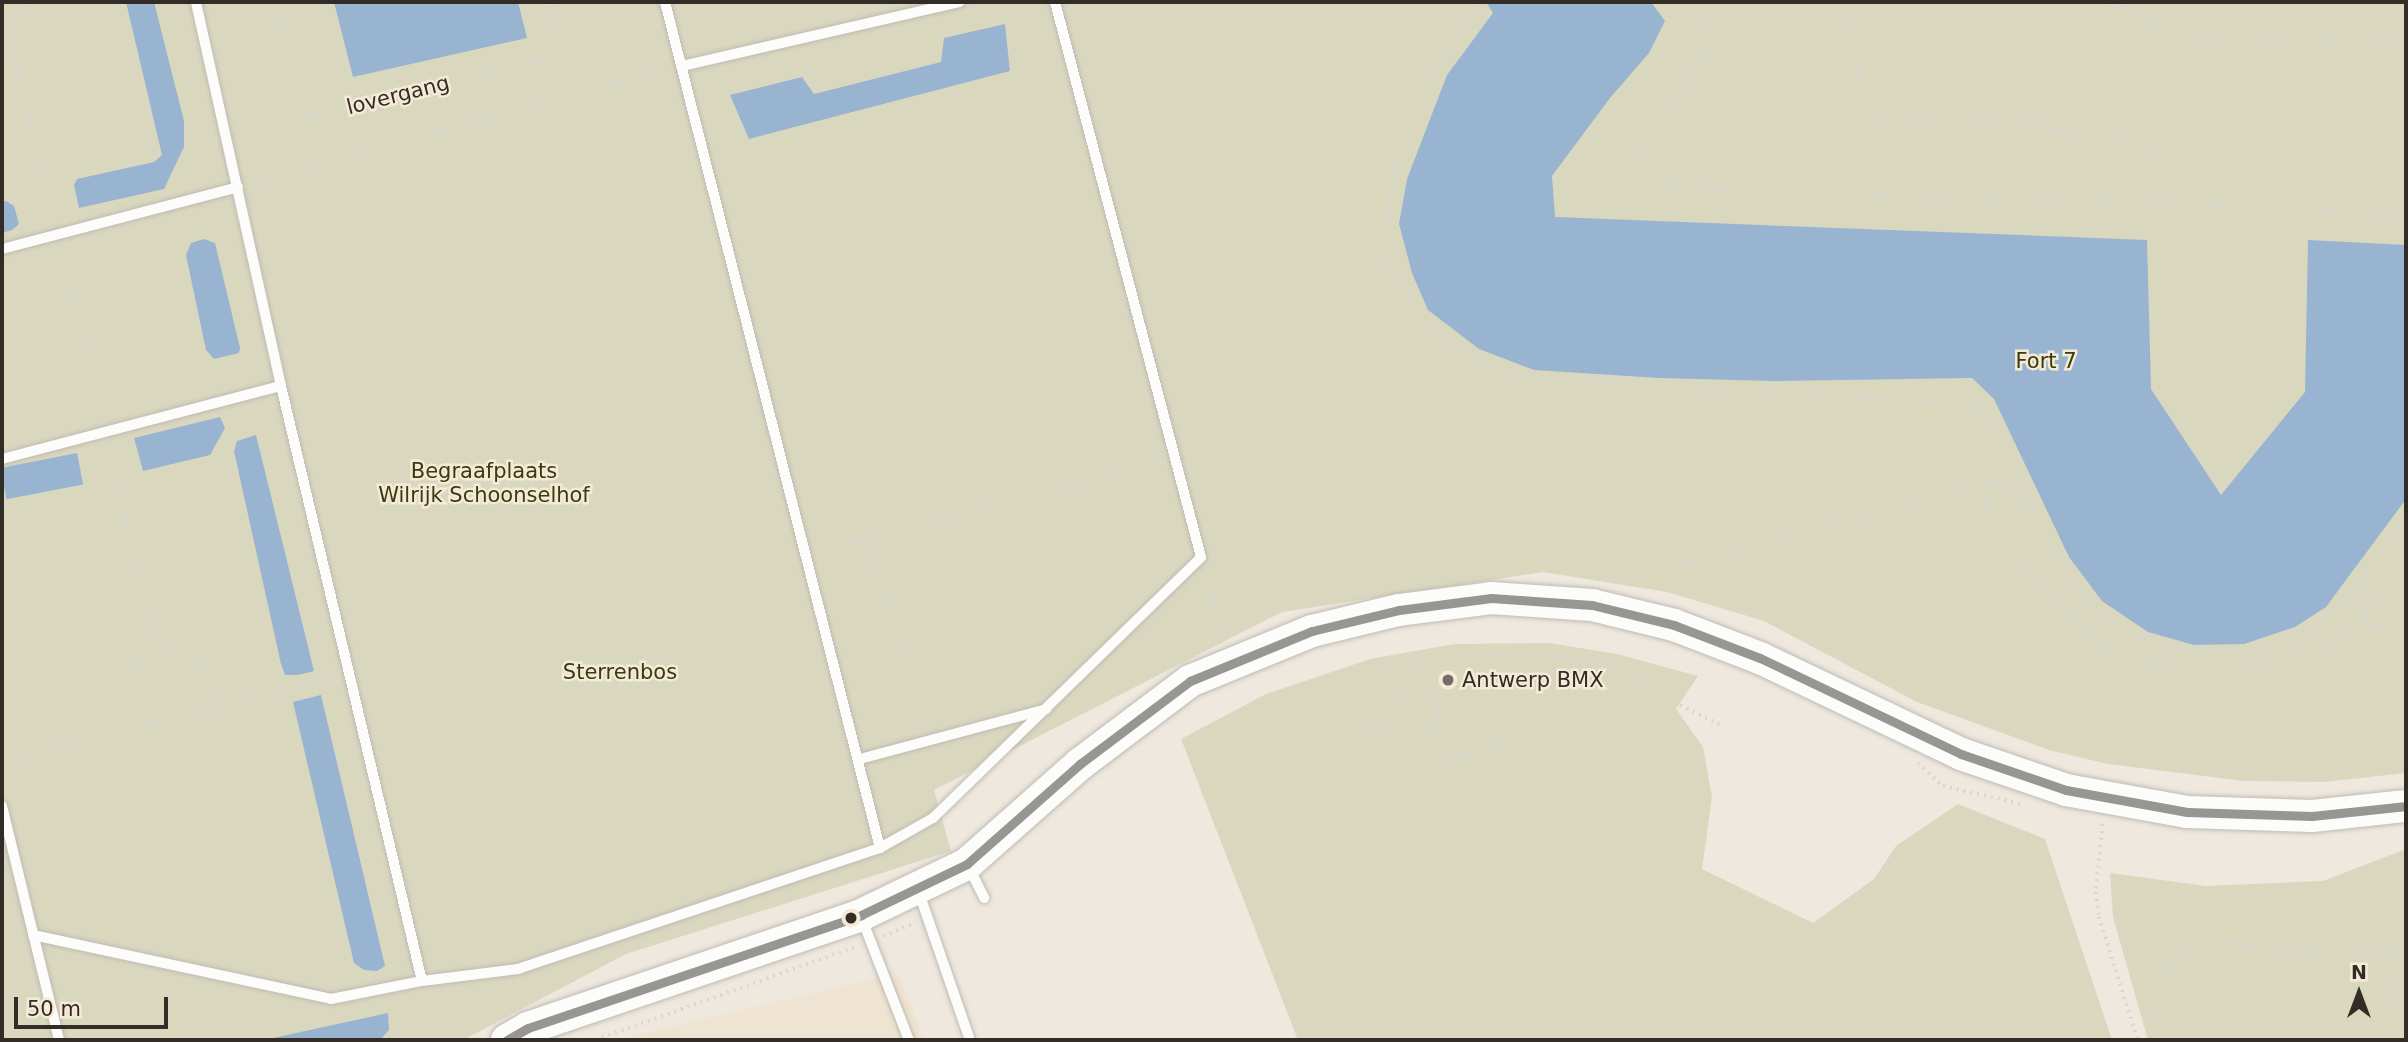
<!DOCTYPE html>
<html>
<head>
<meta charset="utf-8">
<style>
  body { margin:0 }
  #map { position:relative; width:2408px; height:1042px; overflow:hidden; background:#eee8de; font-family:"DejaVu Sans",sans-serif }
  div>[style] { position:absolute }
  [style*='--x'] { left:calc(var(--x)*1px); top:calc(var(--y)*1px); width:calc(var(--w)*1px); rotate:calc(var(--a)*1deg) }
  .built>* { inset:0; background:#efe4d1 }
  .green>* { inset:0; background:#d9d8bf }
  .water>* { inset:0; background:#99b4d0; transform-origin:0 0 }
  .path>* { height:3.5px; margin-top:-1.75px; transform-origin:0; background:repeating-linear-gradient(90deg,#d9d7d4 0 2px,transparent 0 7px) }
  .roads { filter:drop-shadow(0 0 2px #c0bbb3) drop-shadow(0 0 2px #c0bbb3) }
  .lane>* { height:10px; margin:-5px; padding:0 5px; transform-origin:5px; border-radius:5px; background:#fcfcfa }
  .secondary>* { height:32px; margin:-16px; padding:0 16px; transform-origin:16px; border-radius:16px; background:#fcfcfa }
  .bus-1>* { height:9px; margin:-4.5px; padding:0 4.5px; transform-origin:4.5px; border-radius:4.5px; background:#989692 }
  .dots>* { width:19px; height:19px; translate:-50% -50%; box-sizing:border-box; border:4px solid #f5ead7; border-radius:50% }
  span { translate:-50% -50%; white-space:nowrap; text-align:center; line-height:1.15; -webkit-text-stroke:5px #f5ead7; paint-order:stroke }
  .street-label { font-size:21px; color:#312c25 }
  .park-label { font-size:21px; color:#383b0c }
  .poi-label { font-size:21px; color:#312c25 }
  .left { translate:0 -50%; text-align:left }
  .frame { position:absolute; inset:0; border:4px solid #312c25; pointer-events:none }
  .north { position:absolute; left:2324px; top:958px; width:70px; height:70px; -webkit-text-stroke:5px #f5ead7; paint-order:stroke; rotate:0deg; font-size:19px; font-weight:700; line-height:28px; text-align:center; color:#312c25 }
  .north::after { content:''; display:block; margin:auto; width:24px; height:32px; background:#312c25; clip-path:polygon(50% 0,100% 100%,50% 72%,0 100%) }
  .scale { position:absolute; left:14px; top:997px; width:154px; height:32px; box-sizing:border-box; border:4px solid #312c25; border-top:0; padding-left:9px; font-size:21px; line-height:24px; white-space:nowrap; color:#312c25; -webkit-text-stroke:5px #f5ead7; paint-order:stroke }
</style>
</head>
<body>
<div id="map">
  <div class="built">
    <div style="clip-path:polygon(898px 973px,925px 1040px,616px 1040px)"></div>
  </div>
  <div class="green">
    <div style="clip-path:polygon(2px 2px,2406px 2px,2406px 773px,2324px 782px,2244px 781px,2108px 764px,2049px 750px,1917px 702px,1764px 621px,1667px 592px,1543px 572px,1282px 612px,934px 790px,951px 851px,626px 954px,463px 1040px,2px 1040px)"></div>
    <div style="clip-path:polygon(1549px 643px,1617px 654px,1698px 676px,1676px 709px,1703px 747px,1712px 797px,1702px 869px,1813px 923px,1874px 879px,1896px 846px,1958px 804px,2045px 839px,2112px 1040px,1298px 1040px,1181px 739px,1266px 694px,1370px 659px,1454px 644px)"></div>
    <div style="clip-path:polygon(2406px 849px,2406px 1040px,2148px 1040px,2113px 917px,2110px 873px,2206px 886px,2323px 881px)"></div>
  </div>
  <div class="water">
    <div style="clip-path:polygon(126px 2px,154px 2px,184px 121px,184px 147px,164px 189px,79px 208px,74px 185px,77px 179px,154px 162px,162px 155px)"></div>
    <div style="clip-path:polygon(334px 2px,518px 2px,527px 38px,353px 77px)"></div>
    <div style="clip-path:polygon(1486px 2px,1651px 2px,1665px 21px,1649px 53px,1610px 98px,1552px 176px,1555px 217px,2147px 240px,2151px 389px,2221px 495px,2305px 392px,2308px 240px,2406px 245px,2406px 499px,2326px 607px,2295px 627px,2244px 644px,2194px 645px,2148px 632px,2102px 601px,2069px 557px,1994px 399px,1972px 378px,1772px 381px,1659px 378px,1534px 370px,1479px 349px,1428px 310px,1412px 273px,1399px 224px,1407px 179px,1447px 75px,1493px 13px)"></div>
    <div style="clip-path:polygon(1005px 24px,1010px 71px,749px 139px,730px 95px,802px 77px,814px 94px,941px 62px,944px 38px)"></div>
    <div style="clip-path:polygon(6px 201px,14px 206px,19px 224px,12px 230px,2px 233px,2px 202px)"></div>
    <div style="clip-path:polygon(204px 239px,215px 243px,240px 348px,239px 353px,214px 359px,206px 350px,186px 255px,191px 243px)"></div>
    <div style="clip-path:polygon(220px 417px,225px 428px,210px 455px,143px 471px,134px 438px)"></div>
    <div style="clip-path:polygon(256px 435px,314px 671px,298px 675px,285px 675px,281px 664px,234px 451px,237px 441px)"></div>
    <div style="left:77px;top:453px;width:32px;height:78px;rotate:79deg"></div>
    <div style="clip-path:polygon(321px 695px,385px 966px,377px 971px,364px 970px,354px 963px,293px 702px)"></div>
    <div style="clip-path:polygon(388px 1013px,389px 1030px,380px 1040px,264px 1040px)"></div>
  </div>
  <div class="path">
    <div style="--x:28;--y:2;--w:35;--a:125"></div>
    <div style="--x:8;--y:31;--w:194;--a:76"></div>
    <div style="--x:277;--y:2;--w:119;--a:80.3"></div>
    <div style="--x:297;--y:119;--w:273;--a:-13.8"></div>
    <div style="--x:562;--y:54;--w:53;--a:-103"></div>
    <div style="--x:1476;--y:2;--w:7;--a:63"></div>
    <div style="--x:1479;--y:8;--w:90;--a:125.1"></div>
    <div style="--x:1427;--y:82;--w:103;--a:110.4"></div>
    <div style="--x:1391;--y:179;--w:80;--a:91.4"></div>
    <div style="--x:1389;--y:259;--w:77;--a:62.1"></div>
    <div style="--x:1425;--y:327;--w:96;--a:30.6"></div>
    <div style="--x:1508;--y:376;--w:472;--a:3.4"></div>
    <div style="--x:1979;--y:404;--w:62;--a:54.8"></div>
    <div style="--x:1716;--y:2;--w:54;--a:105.1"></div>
    <div style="--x:1702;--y:54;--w:47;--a:116.6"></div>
    <div style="--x:1681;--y:96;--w:83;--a:128.1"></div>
    <div style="--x:1630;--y:161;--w:24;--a:57"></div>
    <div style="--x:1643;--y:181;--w:34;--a:12"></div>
    <div style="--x:1676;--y:188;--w:730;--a:1.88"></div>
    <div style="--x:1846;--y:2;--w:115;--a:80"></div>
    <div style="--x:1866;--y:115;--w:21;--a:25"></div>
    <div style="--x:1885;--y:124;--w:42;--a:-12.4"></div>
    <div style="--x:1926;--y:115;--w:52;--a:6.6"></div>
    <div style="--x:1978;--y:121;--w:34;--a:-19"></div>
    <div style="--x:2010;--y:110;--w:25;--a:18"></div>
    <div style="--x:2034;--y:118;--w:26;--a:31"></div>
    <div style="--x:2056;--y:131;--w:71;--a:7.3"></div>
    <div style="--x:2126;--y:140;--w:48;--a:24.4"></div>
    <div style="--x:2112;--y:2;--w:37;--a:29"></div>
    <div style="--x:2144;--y:20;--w:66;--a:14.9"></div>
    <div style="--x:2208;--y:37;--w:198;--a:1.4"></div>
    <div style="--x:250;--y:184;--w:433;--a:-15.3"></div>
    <div style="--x:62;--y:247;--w:174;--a:77.1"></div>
    <div style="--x:107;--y:445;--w:198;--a:76.2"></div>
    <div style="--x:2022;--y:476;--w:30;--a:63"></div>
    <div style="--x:2036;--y:503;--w:47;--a:72.7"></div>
    <div style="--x:2050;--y:548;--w:63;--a:54"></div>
    <div style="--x:2087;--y:599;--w:52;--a:38"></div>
    <div style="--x:2128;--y:631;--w:43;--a:20.6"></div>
    <div style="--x:2168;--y:646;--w:53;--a:6.5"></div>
    <div style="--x:2221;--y:652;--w:61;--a:-8.5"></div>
    <div style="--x:2281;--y:643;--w:39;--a:-26"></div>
    <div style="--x:2316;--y:626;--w:39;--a:-42"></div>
    <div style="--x:2345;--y:600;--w:33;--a:-51"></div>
    <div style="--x:2366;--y:574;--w:74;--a:-57.2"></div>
    <div style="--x:1989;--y:482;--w:41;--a:92.8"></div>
    <div style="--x:1987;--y:523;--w:171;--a:47.4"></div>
    <div style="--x:2103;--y:649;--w:51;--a:17"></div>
    <div style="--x:2152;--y:664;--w:77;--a:6.8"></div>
    <div style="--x:2228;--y:673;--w:95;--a:-15.2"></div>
    <div style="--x:2320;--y:648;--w:49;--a:-30.8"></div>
    <div style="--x:2362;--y:623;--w:78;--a:-55.9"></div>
    <div style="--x:869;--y:539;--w:197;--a:73.2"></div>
    <div style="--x:821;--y:552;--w:353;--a:-14.9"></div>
    <div style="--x:1205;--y:572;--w:70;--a:74.2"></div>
    <div style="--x:1607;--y:581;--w:34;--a:-10"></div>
    <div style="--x:1640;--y:575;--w:361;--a:-14.9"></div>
    <div style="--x:1989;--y:482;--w:12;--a:-9"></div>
    <div style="--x:2001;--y:480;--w:32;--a:60"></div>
    <div style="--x:2017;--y:508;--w:20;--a:-15"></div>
    <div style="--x:2362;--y:621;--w:44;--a:-84.8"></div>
    <div style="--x:2362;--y:623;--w:45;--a:12.8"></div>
    <div style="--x:149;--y:726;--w:59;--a:-103.8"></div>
    <div style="--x:135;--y:669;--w:37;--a:-59"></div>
    <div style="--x:154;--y:637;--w:47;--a:25.5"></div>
    <div style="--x:196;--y:657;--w:58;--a:65.6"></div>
    <div style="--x:1326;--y:731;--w:112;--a:0.5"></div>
    <div style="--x:1438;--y:732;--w:59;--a:6.8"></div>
    <div style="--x:1497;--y:739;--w:13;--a:77"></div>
    <div style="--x:1500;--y:752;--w:58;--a:173.1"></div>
    <div style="--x:1442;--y:759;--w:13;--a:-99"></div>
    <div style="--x:1440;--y:746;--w:14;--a:-98"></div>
    <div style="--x:1438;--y:732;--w:16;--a:-97"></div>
    <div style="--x:1436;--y:716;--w:16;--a:-94"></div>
    <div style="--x:1435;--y:700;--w:42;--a:173.2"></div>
    <div style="--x:1393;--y:705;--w:38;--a:-97"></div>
    <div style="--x:1388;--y:667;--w:102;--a:-7.9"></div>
    <div style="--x:1489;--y:653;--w:86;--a:3.3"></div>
    <div style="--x:1575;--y:658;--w:68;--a:16.3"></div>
    <div style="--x:1640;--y:677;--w:42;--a:36.3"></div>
    <div style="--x:1674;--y:702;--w:55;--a:26.1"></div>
    <div style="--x:2;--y:762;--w:344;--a:-14.1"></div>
    <div style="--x:1918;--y:763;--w:34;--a:43"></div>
    <div style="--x:1943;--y:786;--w:84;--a:13"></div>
    <div style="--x:2103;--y:824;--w:68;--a:95.9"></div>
    <div style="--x:2096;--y:892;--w:25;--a:83"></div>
    <div style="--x:2099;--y:917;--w:129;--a:72.4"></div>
    <div style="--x:883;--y:936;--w:35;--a:-22"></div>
    <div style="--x:2390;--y:949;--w:16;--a:-7"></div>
    <div style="--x:595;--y:1040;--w:278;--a:-19.7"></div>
    <div style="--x:2158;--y:1040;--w:29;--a:-100"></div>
    <div style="--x:2153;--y:1011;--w:48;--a:-74.2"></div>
    <div style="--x:2166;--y:965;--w:41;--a:-29.1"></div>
    <div style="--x:2202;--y:945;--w:27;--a:-8"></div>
    <div style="--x:2229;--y:941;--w:24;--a:19"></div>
    <div style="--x:2252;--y:949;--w:38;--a:5"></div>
    <div style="--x:2290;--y:952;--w:100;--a:-1.7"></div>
    <div style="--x:2390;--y:949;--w:91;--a:88.1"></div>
  </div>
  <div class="roads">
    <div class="lane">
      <div style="--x:665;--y:2;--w:873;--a:75.74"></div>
      <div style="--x:682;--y:66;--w:285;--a:-13"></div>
      <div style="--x:2;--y:249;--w:244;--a:-14.7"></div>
      <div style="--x:281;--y:386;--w:611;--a:76.67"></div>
      <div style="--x:2;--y:459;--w:288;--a:-14.7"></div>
      <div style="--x:281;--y:386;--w:393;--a:-102.5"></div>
      <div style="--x:860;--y:759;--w:193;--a:-15"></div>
      <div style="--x:2;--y:806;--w:241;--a:76.3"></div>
      <div style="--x:968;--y:866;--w:36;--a:63"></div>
      <div style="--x:918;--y:890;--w:159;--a:70.9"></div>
      <div style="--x:862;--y:919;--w:130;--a:68.8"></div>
      <div style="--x:33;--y:935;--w:305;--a:12.1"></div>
      <div style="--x:331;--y:999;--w:93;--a:-11.2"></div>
      <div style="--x:422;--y:981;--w:97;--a:-7.1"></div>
      <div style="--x:518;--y:969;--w:382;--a:-18.5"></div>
      <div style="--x:880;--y:848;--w:61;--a:-29.5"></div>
      <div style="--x:933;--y:818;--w:374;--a:-44.2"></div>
      <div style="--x:1201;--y:557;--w:574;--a:-104.74"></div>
    </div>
    <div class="secondary">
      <div style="--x:507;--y:1040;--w:24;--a:-30"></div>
      <div style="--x:528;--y:1028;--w:352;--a:-18.7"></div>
      <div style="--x:861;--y:915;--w:118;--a:-25.7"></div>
      <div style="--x:967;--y:864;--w:151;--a:-41.5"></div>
      <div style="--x:1080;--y:764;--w:138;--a:-37"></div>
      <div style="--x:1190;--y:681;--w:132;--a:-22.3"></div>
      <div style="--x:1312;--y:631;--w:89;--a:-13.6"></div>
      <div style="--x:1399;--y:610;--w:93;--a:-7.4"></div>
      <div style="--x:1491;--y:598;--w:101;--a:4"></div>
      <div style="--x:1592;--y:605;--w:84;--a:13.7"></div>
      <div style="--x:1674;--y:625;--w:92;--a:21"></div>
      <div style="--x:1760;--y:658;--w:223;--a:25.5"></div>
      <div style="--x:1961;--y:754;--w:111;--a:18.9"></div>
      <div style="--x:2066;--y:790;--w:123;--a:10.3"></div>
      <div style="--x:2187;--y:812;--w:125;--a:1.8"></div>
      <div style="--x:2312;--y:816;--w:95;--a:-6.1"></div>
    </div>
  </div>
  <div class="bus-1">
    <div style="--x:507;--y:1040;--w:24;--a:-30"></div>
    <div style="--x:528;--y:1028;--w:352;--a:-18.7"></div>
    <div style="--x:861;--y:915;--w:118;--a:-25.7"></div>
    <div style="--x:967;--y:864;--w:151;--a:-41.5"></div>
    <div style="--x:1080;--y:764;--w:138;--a:-37"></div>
    <div style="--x:1190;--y:681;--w:132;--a:-22.3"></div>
    <div style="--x:1312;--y:631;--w:89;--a:-13.6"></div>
    <div style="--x:1399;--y:610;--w:93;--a:-7.4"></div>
    <div style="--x:1491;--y:598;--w:101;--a:4"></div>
    <div style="--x:1592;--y:605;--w:84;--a:13.7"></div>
    <div style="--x:1674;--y:625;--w:92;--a:21"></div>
    <div style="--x:1760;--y:658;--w:223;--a:25.5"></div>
    <div style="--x:1961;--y:754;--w:111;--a:18.9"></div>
    <div style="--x:2066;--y:790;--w:123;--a:10.3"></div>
    <div style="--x:2187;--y:812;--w:125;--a:1.8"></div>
    <div style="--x:2312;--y:816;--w:95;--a:-6.1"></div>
  </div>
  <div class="dots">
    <div style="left:1448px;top:680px;background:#736e66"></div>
    <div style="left:851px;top:918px;background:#312c25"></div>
  </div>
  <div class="street-label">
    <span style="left:398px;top:95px;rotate:-14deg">lovergang</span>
  </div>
  <div class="park-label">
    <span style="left:2046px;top:361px">Fort 7</span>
    <span style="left:484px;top:483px">Begraafplaats<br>Wilrijk Schoonselhof</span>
    <span style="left:620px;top:672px">Sterrenbos</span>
  </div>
  <div class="poi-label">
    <span class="left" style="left:1462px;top:680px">Antwerp BMX</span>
  </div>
  <div class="frame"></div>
  <div class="north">N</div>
  <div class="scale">50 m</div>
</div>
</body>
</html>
